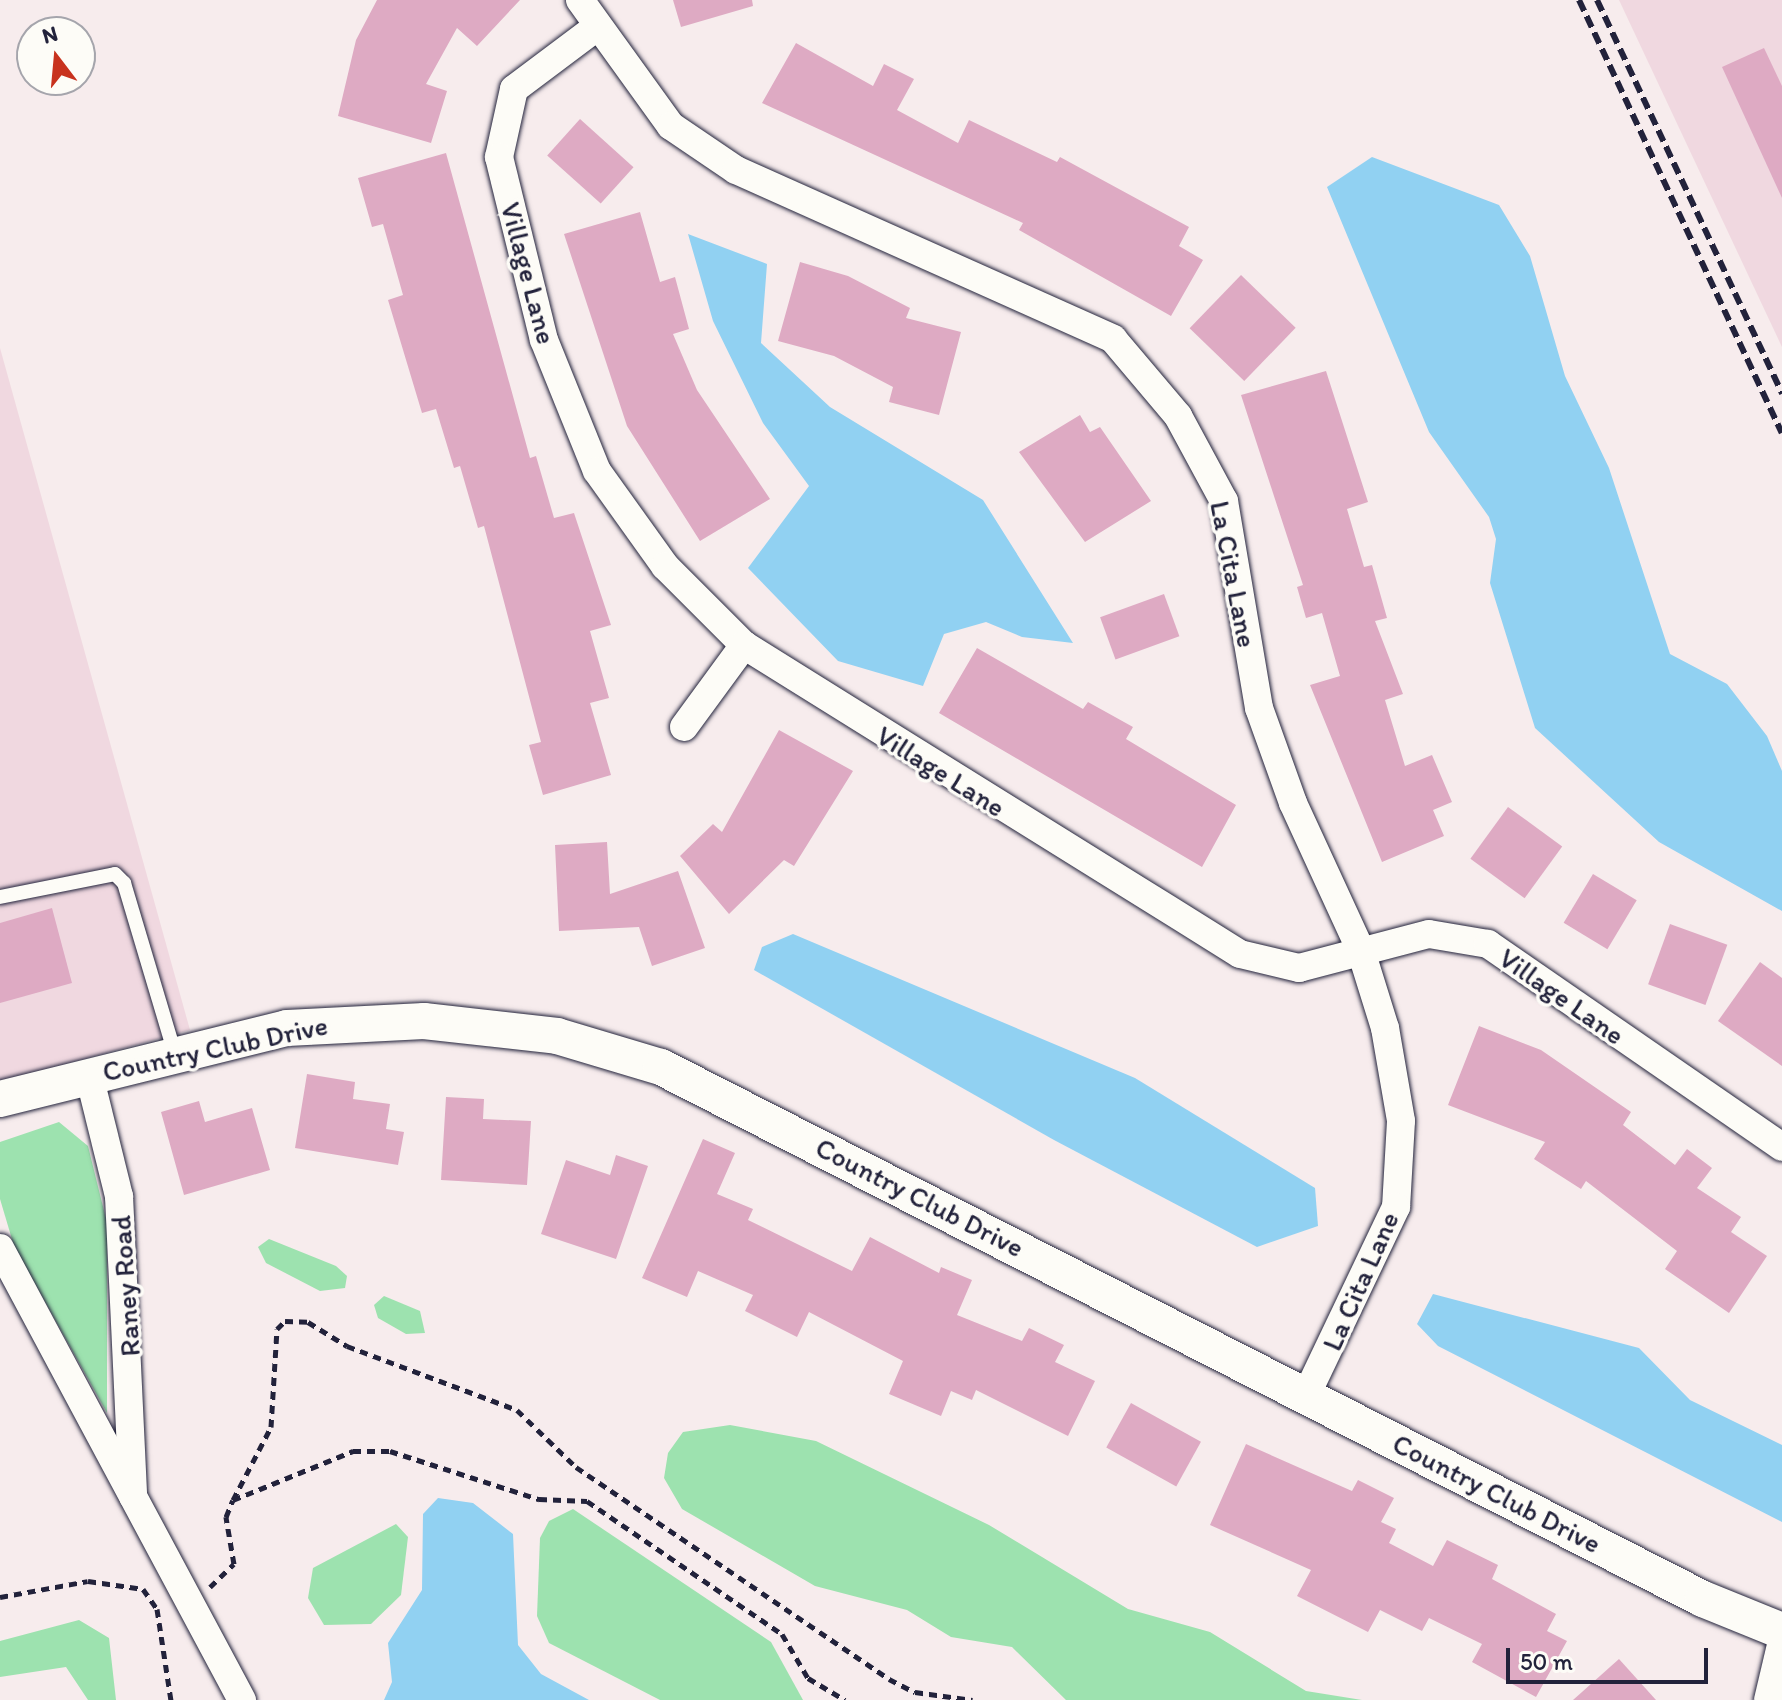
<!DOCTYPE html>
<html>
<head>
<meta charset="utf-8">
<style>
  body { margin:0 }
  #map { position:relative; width:1782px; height:1700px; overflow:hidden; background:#f7eced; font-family:Itim,sans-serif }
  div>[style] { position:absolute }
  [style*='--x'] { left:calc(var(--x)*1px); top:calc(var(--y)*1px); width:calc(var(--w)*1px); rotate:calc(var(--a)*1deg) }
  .built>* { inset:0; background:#f0d8e0 }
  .green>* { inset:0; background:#9de2af }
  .water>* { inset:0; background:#91d1f2 }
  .building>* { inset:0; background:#deaac3; transform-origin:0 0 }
  .path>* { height:5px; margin-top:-2.5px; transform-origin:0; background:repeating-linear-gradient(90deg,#22223b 0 8px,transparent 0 14px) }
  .roads { filter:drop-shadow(0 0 2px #22223b) drop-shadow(0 0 2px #22223b) }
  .service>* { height:14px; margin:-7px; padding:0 7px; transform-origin:7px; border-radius:7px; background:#fdfcf7 }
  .minor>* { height:28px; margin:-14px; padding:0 14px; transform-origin:14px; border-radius:14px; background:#fdfcf7 }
  .tertiary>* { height:36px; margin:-18px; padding:0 18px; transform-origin:18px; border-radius:18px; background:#fdfcf7 }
  .rail>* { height:6px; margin-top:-3px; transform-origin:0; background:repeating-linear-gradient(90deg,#22223b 0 12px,transparent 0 18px) }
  span { translate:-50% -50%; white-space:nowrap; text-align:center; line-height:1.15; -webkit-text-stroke:7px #fdfcf7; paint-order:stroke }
  .street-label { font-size:28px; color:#22223b }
  .north { position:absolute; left:16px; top:16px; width:80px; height:80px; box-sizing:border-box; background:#fdfcf7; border:2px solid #a5a5ac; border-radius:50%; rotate:344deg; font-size:22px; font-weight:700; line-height:32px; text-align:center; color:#22223b }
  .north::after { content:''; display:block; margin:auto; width:28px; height:36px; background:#c8321e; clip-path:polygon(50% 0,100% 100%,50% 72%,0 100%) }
  .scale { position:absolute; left:1506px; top:1648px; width:202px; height:36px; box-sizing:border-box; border:4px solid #22223b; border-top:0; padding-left:10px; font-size:24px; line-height:28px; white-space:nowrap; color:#22223b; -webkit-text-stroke:6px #fdfcf7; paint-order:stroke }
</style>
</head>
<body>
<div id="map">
  <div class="built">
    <div style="clip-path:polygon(1619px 0,1782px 0,1782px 347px)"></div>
    <div style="clip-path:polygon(0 348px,190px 1030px,0 1082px)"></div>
  </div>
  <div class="green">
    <div style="clip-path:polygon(59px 1122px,88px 1146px,107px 1223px,107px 1413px,14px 1246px,0 1199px,0 1142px)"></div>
    <div style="clip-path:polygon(269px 1239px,336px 1266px,347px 1276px,345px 1288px,320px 1291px,266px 1263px,258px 1247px)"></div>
    <div style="clip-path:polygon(384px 1296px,420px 1311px,425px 1333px,406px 1334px,378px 1318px,374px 1305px)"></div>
    <div style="clip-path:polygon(730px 1425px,816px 1441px,989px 1525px,1128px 1609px,1210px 1632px,1306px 1691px,1362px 1700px,1066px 1700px,1012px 1647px,951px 1637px,907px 1610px,815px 1586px,682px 1509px,664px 1478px,668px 1453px,683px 1432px)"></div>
    <div style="clip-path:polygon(573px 1509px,771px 1642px,803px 1700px,660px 1700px,549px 1643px,537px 1616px,540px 1538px,549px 1521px)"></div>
    <div style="clip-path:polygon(396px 1524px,408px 1537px,401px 1595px,371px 1624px,324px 1625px,308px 1598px,313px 1568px)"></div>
    <div style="clip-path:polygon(79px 1620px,109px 1638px,116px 1700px,88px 1700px,66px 1667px,0 1677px,0 1641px)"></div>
  </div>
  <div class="water">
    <div style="clip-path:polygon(1372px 157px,1499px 205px,1530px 256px,1565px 376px,1609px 468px,1670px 654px,1727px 684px,1767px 736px,1782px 771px,1782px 911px,1659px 842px,1535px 728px,1490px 583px,1496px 539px,1489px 517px,1429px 432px,1327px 187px)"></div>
    <div style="clip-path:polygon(688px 234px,767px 264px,761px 343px,830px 407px,983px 500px,1073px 643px,1022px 637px,986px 622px,944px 634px,923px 686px,838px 661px,748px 568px,809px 486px,763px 423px,713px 321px)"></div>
    <div style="clip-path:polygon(793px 934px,1135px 1078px,1315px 1188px,1318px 1226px,1257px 1247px,1054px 1140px,754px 970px,762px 947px)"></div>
    <div style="clip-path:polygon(1433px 1294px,1639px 1348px,1690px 1400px,1782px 1445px,1782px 1522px,1438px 1346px,1417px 1324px)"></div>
    <div style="clip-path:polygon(438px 1498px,473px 1503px,513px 1534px,518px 1645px,541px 1674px,589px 1700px,384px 1700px,392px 1682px,388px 1643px,422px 1590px,423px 1514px)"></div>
  </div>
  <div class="building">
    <div style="clip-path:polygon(377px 0,520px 0,477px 46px,457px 28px,426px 84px,447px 91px,431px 143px,338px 116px,356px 40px)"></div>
    <div style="clip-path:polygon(673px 0,752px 0,753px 6px,681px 27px)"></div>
    <div style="clip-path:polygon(796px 43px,873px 86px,884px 64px,914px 79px,897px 110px,958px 143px,969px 120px,1057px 162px,1060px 157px,1189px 227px,1179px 246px,1203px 260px,1171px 316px,1019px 230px,1023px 223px,762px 103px)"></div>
    <div style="clip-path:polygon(1764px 48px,1782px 86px,1782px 198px,1722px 67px)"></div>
    <div style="left:580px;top:119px;width:72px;height:49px;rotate:42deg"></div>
    <div style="clip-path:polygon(446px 153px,530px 458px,536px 456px,554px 518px,574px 513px,611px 625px,590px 631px,609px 698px,590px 703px,611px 775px,543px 795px,529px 745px,541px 742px,484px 526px,478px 528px,460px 466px,454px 468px,436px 409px,422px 413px,388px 300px,403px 295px,383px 224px,372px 227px,358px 178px)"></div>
    <div style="clip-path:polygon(640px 212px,660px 282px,675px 277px,689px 329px,673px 334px,697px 390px,770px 499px,700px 541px,627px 426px,564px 234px)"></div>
    <div style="clip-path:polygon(800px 262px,848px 276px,910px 308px,906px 318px,961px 332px,939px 415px,889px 402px,893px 387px,834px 356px,778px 341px)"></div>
    <div style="left:1241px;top:275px;width:76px;height:74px;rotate:44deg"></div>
    <div style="clip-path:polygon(1326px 371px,1368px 502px,1347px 509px,1364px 567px,1372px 565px,1387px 618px,1375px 621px,1403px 694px,1385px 700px,1405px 766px,1432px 755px,1452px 802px,1433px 810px,1444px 836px,1382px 862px,1310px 685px,1340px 676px,1322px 613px,1306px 618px,1297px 587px,1303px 585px,1241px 395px)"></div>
    <div style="clip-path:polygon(1080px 415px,1090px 432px,1100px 427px,1151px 501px,1085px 542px,1019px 452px)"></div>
    <div style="left:1164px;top:594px;width:45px;height:68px;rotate:70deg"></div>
    <div style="clip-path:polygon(977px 648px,1083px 709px,1088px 702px,1133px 727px,1126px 739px,1236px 805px,1202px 867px,939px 713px)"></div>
    <div style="clip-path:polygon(779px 730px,853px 771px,794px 866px,784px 860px,729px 914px,680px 856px,713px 824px,722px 832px)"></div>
    <div style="left:1508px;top:807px;width:67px;height:64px;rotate:36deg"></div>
    <div style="clip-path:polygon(607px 842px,610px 894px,678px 871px,705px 948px,652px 966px,639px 927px,559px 931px,555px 845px)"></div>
    <div style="left:1593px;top:874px;width:51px;height:57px;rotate:31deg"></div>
    <div style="clip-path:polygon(52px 908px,72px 983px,0 1003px,0 923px)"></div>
    <div style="left:1670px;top:924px;width:61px;height:64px;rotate:20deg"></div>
    <div style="clip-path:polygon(1760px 962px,1782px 978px,1782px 1066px,1718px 1021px)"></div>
    <div style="clip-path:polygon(1479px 1026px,1541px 1050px,1631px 1112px,1623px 1125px,1675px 1165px,1687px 1149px,1712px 1168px,1697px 1188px,1741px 1217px,1731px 1232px,1767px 1256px,1729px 1313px,1665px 1269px,1677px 1251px,1586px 1181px,1581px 1189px,1534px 1159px,1545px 1142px,1448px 1105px)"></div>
    <div style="clip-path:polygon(307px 1074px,355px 1082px,353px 1099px,390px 1104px,386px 1129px,404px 1132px,398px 1165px,295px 1148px)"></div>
    <div style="clip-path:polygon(446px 1097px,484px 1099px,483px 1119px,531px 1121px,527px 1185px,441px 1180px)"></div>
    <div style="clip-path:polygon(199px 1101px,205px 1122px,252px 1108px,270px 1170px,184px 1195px,161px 1112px)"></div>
    <div style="clip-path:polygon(703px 1139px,735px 1153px,717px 1194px,753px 1209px,748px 1220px,852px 1271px,870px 1237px,939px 1273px,941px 1267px,972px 1280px,957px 1315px,1022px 1341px,1029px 1328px,1064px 1345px,1055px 1362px,1095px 1381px,1068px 1436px,976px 1390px,972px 1400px,951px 1391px,941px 1416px,889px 1394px,903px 1361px,809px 1312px,797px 1337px,745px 1311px,753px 1295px,698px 1271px,687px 1297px,642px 1278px)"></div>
    <div style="clip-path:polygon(616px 1155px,648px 1166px,616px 1259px,541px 1234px,566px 1160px,610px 1175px)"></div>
    <div style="left:1131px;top:1403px;width:80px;height:51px;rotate:29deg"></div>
    <div style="clip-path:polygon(1246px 1444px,1352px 1491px,1358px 1480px,1394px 1498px,1381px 1522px,1396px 1529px,1389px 1543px,1433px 1566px,1447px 1540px,1498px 1565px,1492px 1579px,1556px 1614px,1547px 1631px,1567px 1641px,1536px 1697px,1472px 1662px,1482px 1644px,1429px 1618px,1422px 1631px,1380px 1610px,1368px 1632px,1297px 1596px,1311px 1570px,1210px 1525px)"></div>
    <div style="clip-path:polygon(1619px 1659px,1656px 1700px,1573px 1700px)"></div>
  </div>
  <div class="path">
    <div style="--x:233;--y:1500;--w:82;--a:-62.5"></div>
    <div style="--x:271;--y:1427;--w:98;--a:-86.5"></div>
    <div style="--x:277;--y:1329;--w:11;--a:-45"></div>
    <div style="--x:285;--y:1321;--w:23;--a:2"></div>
    <div style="--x:308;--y:1322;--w:46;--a:31.6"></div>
    <div style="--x:347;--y:1346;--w:182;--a:20.6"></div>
    <div style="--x:517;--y:1410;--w:82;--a:44"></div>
    <div style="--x:576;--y:1467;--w:378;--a:34.1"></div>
    <div style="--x:889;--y:1679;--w:29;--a:27"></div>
    <div style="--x:915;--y:1692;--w:58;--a:8"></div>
    <div style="--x:210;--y:1587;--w:33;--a:-44"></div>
    <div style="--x:234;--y:1564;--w:48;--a:-99.7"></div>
    <div style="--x:226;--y:1517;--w:18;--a:-68"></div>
    <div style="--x:233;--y:1500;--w:130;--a:-22.2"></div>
    <div style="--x:353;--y:1451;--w:37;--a:0"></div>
    <div style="--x:390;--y:1451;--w:157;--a:17.9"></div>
    <div style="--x:539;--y:1499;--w:48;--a:2.4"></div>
    <div style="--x:587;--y:1501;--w:236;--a:34.3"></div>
    <div style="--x:782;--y:1634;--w:51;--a:59.4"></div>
    <div style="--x:808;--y:1678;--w:43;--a:30.7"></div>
    <div style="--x:0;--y:1597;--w:89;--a:-10.3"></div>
    <div style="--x:88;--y:1581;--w:56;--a:8.3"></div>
    <div style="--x:143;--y:1589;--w:24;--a:55"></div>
    <div style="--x:157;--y:1609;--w:92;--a:81.3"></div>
  </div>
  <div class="roads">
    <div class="service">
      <div style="--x:0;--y:897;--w:117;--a:-11.3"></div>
      <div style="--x:115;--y:874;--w:13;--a:45"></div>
      <div style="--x:124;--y:883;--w:178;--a:73.4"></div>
    </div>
    <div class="minor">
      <div style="--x:580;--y:0;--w:155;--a:54.2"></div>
      <div style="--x:671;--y:126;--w:78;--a:34.1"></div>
      <div style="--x:736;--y:170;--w:413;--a:24.1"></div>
      <div style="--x:1113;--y:339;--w:101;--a:49.8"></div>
      <div style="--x:1178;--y:416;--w:97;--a:61.6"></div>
      <div style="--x:1224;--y:501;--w:210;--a:80.4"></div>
      <div style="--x:1259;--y:708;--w:101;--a:70.3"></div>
      <div style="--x:1293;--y:803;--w:163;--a:65.3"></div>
      <div style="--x:1361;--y:951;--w:81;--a:72.7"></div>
      <div style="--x:1385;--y:1028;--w:94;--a:80.2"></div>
      <div style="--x:1401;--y:1121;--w:86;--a:93.3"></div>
      <div style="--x:1396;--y:1207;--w:207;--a:115.5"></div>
      <div style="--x:594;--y:29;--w:100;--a:143.1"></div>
      <div style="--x:514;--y:89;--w:70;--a:102.4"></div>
      <div style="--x:499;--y:157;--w:188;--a:76.2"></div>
      <div style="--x:544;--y:340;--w:141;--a:68"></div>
      <div style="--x:597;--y:471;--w:117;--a:54.4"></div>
      <div style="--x:665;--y:566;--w:112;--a:45"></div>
      <div style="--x:744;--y:645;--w:584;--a:31.92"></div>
      <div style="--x:1240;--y:954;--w:61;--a:13.3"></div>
      <div style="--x:1299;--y:968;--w:134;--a:-14.7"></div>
      <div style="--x:1429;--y:934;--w:60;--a:9.6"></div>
      <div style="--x:1488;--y:944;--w:357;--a:34.6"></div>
      <div style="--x:684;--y:727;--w:102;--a:-53.8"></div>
      <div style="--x:89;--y:1075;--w:125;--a:76.1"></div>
      <div style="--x:119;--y:1196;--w:301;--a:87.3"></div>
      <div style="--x:0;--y:1248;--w:513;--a:61.84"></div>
      <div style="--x:1768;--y:1700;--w:61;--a:-76.7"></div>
    </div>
    <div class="tertiary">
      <div style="--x:0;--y:1099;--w:296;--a:-13.9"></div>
      <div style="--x:287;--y:1028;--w:137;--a:-2.9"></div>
      <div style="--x:424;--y:1021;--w:134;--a:6.4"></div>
      <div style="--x:557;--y:1036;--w:109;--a:16.6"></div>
      <div style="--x:661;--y:1067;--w:1170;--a:27.05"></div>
      <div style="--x:1703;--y:1599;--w:85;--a:22.1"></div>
    </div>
  </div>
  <div class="rail">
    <div style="--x:1579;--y:0;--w:478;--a:64.9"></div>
    <div style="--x:1597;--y:0;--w:435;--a:64.8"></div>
  </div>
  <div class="street-label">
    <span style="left:529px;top:273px;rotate:75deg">Village Lane</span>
    <span style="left:1234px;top:574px;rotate:79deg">La Cita Lane</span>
    <span style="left:941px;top:771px;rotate:32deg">Village Lane</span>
    <span style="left:1562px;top:996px;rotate:35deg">Village Lane</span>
    <span style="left:215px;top:1048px;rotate:-12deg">Country Club Drive</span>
    <span style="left:920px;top:1197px;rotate:27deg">Country Club Drive</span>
    <span style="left:1360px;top:1281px;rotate:-66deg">La Cita Lane</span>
    <span style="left:125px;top:1286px;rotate:-94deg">Raney Road</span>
    <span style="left:1497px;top:1493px;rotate:27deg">Country Club Drive</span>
  </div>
  <div class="north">N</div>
  <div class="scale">50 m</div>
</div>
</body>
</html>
